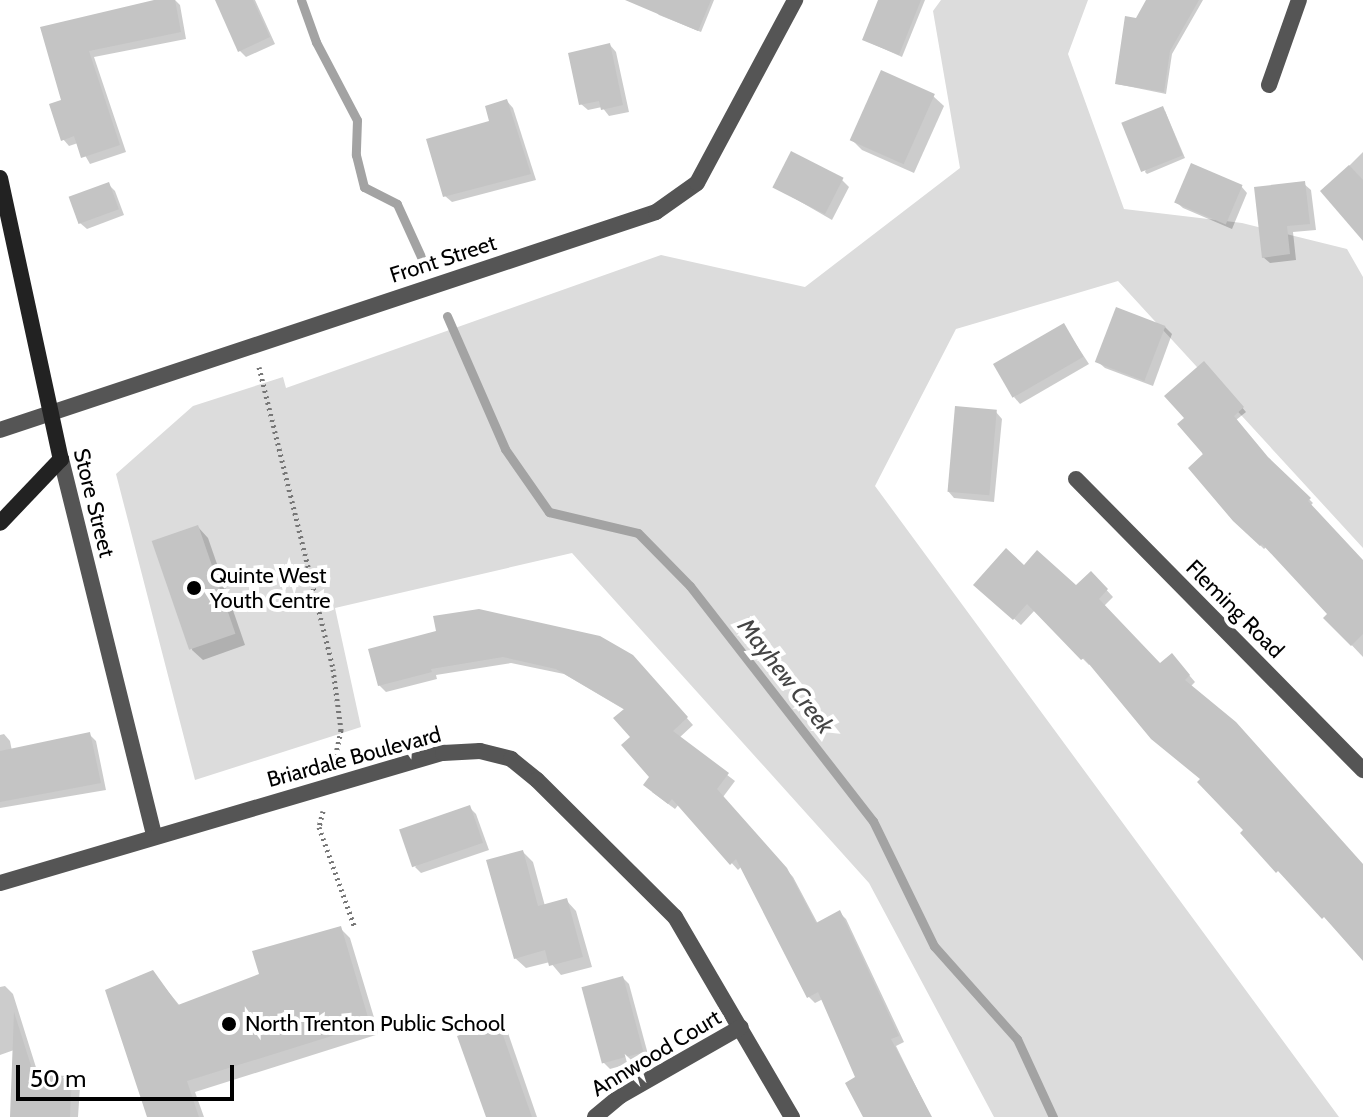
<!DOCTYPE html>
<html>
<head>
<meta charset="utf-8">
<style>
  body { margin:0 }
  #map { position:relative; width:1363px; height:1117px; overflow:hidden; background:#fff; font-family:Cabin,sans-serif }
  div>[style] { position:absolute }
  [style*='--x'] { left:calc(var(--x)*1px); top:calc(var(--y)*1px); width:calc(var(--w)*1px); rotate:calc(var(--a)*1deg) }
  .green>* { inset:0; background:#dcdcdc }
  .shadow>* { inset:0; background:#0003 }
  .stream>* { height:9px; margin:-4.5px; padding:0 4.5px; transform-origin:4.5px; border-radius:4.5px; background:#a3a3a3 }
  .building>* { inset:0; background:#c4c4c4; transform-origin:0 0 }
  .path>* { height:5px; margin-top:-2.5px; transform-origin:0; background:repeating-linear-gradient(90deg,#777 0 2px,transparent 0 6px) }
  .street>* { height:16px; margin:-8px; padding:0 8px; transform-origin:8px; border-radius:8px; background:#555 }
  .secondary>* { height:16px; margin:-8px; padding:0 8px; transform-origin:8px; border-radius:8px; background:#222 }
  .dots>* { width:22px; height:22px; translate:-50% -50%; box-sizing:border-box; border:4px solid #fff; border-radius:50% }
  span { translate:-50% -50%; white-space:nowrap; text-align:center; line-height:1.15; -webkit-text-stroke:8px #fff; paint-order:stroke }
  .street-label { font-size:22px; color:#000 }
  .poi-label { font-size:22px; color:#000 }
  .left { translate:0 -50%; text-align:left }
  .water-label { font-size:24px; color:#444; font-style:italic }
  .scale { position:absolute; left:16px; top:1065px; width:218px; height:36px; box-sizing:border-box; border:4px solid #000; border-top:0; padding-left:10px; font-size:24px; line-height:28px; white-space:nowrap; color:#000; -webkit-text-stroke:6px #fff; paint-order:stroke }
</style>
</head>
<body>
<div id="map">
  <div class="green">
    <div style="clip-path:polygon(941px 0,1088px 0,1068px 54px,1124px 209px,1242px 223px,1347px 249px,1363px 277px,1363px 548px,1118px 281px,956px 329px,875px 486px,1339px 1117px,994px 1117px,869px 883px,572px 553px,335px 608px,361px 727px,195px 780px,116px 474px,193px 406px,283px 377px,286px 388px,661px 255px,805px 287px,960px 168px,933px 11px)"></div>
  </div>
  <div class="shadow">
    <div style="clip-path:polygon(166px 0,175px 0,180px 5px,186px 39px,94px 57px,126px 152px,90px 164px,78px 143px,69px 146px,63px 139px,64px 101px,42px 28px)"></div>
    <div style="clip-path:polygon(228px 0,255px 0,275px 44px,246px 57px,240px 51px)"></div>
    <div style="clip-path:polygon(661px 0,714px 0,701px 32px,659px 15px,656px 12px)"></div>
    <div style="clip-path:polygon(880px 0,925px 0,902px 57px,864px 40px)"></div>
    <div style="clip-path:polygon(1148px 0,1203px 0,1172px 54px,1166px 94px,1117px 84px,1137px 20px)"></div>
    <div style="clip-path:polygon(610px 45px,616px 52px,629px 112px,609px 116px,602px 107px,588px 110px,581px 104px)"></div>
    <div style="clip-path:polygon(933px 96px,944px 106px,914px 173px,862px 150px,852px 140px)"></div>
    <div style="clip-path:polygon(507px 101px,513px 108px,536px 180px,452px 202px,445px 196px)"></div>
    <div style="clip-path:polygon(1165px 111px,1185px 158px,1147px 174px,1145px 172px)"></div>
    <div style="clip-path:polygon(1363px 152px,1363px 236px,1323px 192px)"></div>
    <div style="clip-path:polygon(842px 180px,849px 187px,832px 220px,775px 187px)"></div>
    <div style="clip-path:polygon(108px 184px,115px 191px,124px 215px,87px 229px,80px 223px)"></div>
    <div style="clip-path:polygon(1304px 184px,1311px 190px,1316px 230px,1293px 232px,1296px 260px,1270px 263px,1263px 257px)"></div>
    <div style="clip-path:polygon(1241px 186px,1247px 193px,1232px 229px,1183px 208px,1176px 202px)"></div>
    <div style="clip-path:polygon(1064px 326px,1089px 364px,1020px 404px,1014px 397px)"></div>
    <div style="clip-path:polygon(1165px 327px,1172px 334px,1153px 386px,1105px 368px,1098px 362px)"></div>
    <div style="clip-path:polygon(1204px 363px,1246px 412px,1236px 420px,1271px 462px,1313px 503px,1310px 506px,1363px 563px,1363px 657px,1326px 618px,1330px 614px,1267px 546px,1264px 549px,1234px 519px,1186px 419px)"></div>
    <div style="clip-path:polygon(996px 412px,1002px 419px,994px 502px,954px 498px,948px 491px)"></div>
    <div style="clip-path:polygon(198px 527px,208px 538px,245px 645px,203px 660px,192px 650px)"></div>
    <div style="clip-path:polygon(1024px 568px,1076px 588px,1091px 573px,1113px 597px,1104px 606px,1160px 666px,1178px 662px,1195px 682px,1190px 687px,1363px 866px,1363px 960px,1202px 779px,1091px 663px,1089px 665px,1035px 610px,1021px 625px,983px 591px)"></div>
    <div style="clip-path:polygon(438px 632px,639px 664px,693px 725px,679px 738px,735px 781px,723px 797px,793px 877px,818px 924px,840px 913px,846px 919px,904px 1042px,896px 1046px,931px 1117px,882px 1117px,857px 1078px,823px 999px,815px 1003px,808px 996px,742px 866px,738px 870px,679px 804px,675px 809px,652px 792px,651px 777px,625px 710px,564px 674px,511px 663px,436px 675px,437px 679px,386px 692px,379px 685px)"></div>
    <div style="clip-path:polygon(4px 734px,10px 741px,12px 751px,89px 734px,96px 741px,106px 790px,0 808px,0 735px)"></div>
    <div style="clip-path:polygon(469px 807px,476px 814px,489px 850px,421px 873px,415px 867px)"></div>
    <div style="clip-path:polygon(523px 852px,533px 862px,545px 906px,566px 900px,576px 911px,592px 967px,561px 975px,550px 962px,526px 968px,515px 958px)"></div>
    <div style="clip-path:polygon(340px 928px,350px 938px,379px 1034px,195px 1092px,204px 1117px,149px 1117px,153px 973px,180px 1006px,261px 975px)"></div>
    <div style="clip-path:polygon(623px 978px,629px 984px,649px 1058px,610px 1069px,603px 1062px)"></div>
    <div style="clip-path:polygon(5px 986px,13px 994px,39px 1077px,71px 1078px,80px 1087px,78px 1117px,12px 1117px,14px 1050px,0 1055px,0 987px)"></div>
    <div style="clip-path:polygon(498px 1023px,508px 1033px,537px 1117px,488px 1117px)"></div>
  </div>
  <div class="stream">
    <div style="--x:301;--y:0;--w:45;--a:70.3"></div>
    <div style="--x:316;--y:42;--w:88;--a:62.3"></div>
    <div style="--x:357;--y:120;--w:35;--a:92"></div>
    <div style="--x:356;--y:155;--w:33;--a:76"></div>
    <div style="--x:364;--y:187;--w:37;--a:27"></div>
    <div style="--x:397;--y:204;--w:63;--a:65.5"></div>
    <div style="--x:447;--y:316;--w:145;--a:66.4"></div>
    <div style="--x:505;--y:449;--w:77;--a:55.1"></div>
    <div style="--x:549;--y:512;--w:91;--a:13.3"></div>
    <div style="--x:638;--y:533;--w:74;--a:45.5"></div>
    <div style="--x:690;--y:586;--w:298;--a:52.1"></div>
    <div style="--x:873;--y:821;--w:139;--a:64"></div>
    <div style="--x:934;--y:946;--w:125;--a:48.3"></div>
    <div style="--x:1017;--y:1039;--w:86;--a:65.2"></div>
  </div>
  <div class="building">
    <div style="clip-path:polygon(154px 0,175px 0,181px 32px,89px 51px,120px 145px,81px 158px,74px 136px,61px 141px,49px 104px,61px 100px,40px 27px)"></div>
    <div style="clip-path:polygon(215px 0,253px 0,270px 37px,238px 52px)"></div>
    <div style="clip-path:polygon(625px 0,711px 0,698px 31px)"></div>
    <div style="clip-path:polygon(878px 0,921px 0,899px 55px,862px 40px)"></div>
    <div style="clip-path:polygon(1146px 0,1199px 0,1170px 51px,1164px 92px,1115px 84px,1125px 16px,1136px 18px)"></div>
    <div style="clip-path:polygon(610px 43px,623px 105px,601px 110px,599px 101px,579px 105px,568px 53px)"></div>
    <div style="left:881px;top:70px;width:59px;height:77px;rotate:24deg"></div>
    <div style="clip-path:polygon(507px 99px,531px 174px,443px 197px,426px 139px,489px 121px,485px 106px)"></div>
    <div style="left:1163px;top:106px;width:53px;height:45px;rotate:68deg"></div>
    <div style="left:791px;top:151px;width:59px;height:41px;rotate:27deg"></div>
    <div style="left:1191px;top:163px;width:56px;height:43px;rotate:23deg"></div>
    <div style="clip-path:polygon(1349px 165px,1363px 180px,1363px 241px,1320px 191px)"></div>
    <div style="clip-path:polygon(1305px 181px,1310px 224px,1287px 226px,1290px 254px,1262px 258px,1254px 187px)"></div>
    <div style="left:109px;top:182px;width:29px;height:43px;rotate:70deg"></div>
    <div style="left:1116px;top:307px;width:53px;height:59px;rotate:21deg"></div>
    <div style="left:1064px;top:323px;width:39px;height:82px;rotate:60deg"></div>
    <div style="clip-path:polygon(1204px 361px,1244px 407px,1234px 416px,1268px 457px,1311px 498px,1308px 501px,1363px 560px,1363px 634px,1351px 646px,1323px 618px,1327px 614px,1262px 544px,1260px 546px,1233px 521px,1188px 468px,1203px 454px,1177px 424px,1184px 418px,1164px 396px)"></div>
    <div style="left:955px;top:406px;width:42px;height:86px;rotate:5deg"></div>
    <div style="left:198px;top:525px;width:115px;height:49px;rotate:71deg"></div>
    <div style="clip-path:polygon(1006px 548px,1024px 565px,1037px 550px,1076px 585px,1091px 571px,1108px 589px,1099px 599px,1160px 663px,1172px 653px,1190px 675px,1185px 680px,1236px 722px,1363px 864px,1363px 961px,1324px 917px,1322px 919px,1278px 871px,1276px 873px,1240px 833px,1243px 830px,1197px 782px,1200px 779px,1151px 739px,1084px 658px,1081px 660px,1027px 604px,1013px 620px,973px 585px)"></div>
    <div style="clip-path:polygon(479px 609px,600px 636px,633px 655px,688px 717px,673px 731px,729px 773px,717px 789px,787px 868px,816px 923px,840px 910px,899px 1036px,891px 1039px,932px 1117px,863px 1117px,845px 1083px,855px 1077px,818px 992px,807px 998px,736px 859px,730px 865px,672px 799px,668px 804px,643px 785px,649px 777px,621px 745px,630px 737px,613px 718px,624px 709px,556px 669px,503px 657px,431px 669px,432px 672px,378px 686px,368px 649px,436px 631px,433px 616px)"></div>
    <div style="clip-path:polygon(90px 732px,101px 783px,0 802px,0 751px)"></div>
    <div style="left:470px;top:805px;width:40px;height:75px;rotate:71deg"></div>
    <div style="clip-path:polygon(523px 850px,538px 906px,567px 898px,583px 957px,549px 966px,545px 950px,514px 959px,486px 860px)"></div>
    <div style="clip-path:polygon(341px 926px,370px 1024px,187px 1081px,199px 1117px,147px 1117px,105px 990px,153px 970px,178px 1005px,259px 974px,252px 951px)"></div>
    <div style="left:623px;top:976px;width:79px;height:43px;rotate:75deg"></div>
    <div style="clip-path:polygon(14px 1012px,34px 1075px,72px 1076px,70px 1117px,10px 1117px)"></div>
    <div style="clip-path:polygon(498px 1021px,532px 1117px,486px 1117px,457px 1036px)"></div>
  </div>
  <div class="path">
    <div style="--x:259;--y:367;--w:311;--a:76.2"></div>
    <div style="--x:333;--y:669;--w:62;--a:82.5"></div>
    <div style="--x:341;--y:730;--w:35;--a:102"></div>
    <div style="--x:323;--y:811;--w:16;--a:104"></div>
    <div style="--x:319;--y:827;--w:107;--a:70.4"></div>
  </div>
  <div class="street">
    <div style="--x:1269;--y:85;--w:90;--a:-70.6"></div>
    <div style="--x:0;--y:430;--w:691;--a:-18.38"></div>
    <div style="--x:656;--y:212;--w:50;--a:-35.3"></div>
    <div style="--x:697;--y:183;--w:208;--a:-61.8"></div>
    <div style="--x:61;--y:459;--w:388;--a:76.1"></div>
    <div style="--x:1076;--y:479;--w:409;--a:45.4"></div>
    <div style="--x:0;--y:883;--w:462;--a:-16.4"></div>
    <div style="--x:443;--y:753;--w:37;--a:-3"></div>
    <div style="--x:480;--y:751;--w:32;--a:14"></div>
    <div style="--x:511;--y:759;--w:33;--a:39"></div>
    <div style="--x:537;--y:780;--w:194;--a:44.8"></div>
    <div style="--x:675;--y:917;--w:232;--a:59.7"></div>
    <div style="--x:595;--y:1117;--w:33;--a:-40"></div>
    <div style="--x:620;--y:1096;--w:139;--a:-29.7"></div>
  </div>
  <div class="secondary">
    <div style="--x:0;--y:178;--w:288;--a:77.8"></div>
    <div style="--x:61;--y:459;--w:88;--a:133.6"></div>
  </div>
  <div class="dots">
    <div style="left:194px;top:588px;background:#000"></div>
    <div style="left:229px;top:1024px;background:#000"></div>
  </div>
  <div class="street-label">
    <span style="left:443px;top:259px;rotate:-18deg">Front Street</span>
    <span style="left:94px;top:503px;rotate:76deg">Store Street</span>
    <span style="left:1235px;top:609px;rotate:45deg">Fleming Road</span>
    <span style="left:354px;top:757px;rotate:-15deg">Briardale Boulevard</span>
    <span style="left:656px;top:1053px;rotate:-31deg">Annwood Court</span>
  </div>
  <div class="poi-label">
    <span class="left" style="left:210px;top:588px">Quinte West<br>Youth Centre</span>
    <span class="left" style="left:245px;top:1024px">North Trenton Public School</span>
  </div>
  <div class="water-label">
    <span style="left:786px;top:676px;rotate:52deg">Mayhew Creek</span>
  </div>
  <div class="scale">50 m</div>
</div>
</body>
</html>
